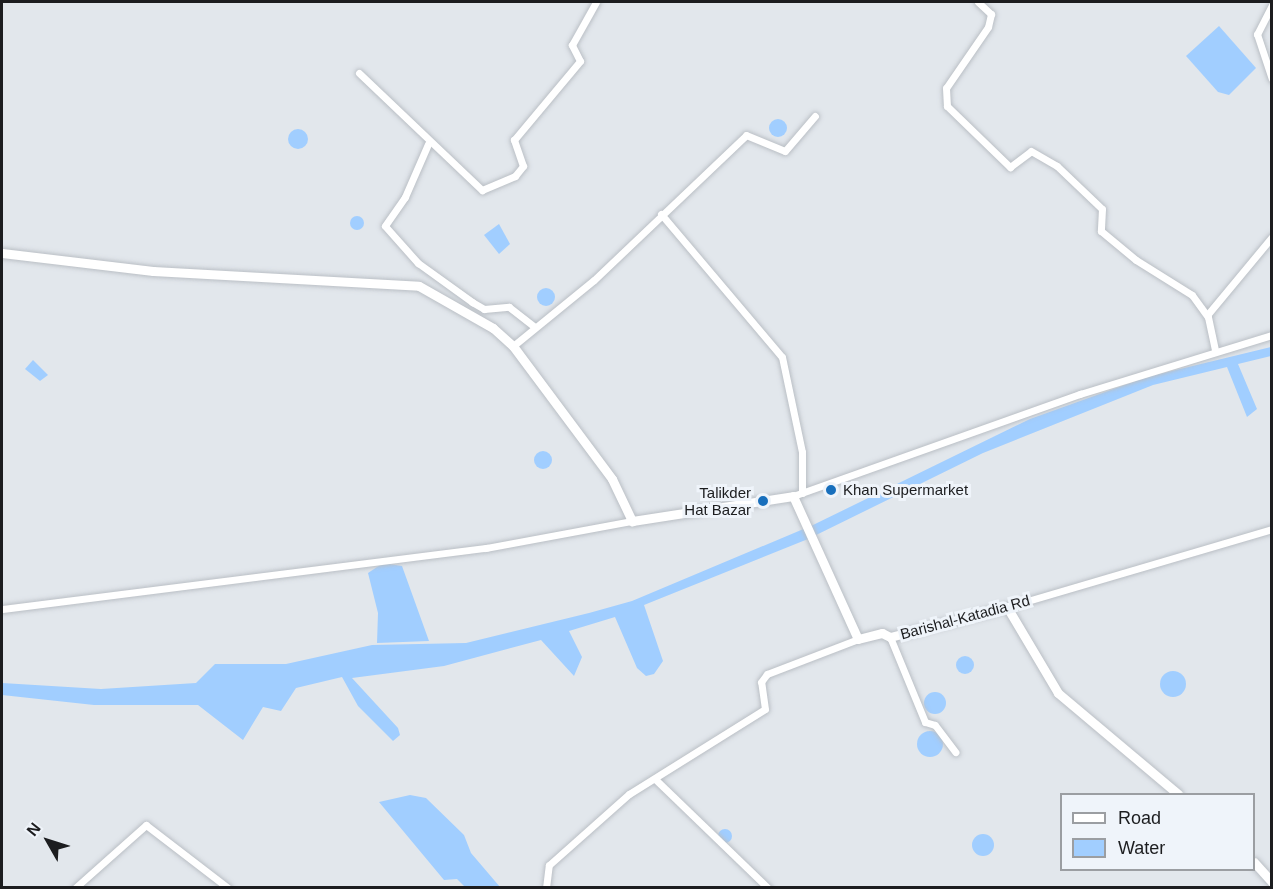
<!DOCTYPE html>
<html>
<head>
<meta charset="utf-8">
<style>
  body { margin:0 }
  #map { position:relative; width:1273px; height:889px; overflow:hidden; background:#e2e7ec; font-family:Helvetica,sans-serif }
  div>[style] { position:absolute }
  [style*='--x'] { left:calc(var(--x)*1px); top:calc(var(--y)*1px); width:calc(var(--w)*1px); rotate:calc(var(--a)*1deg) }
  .water>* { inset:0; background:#a1ceff }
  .round { border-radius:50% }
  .roads { filter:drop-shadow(0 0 2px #babfc5) drop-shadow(0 0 2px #babfc5) }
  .minor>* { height:7px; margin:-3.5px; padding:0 3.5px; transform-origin:3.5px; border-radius:3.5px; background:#fff }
  .secondary>* { height:9px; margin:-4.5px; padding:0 4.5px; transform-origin:4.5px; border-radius:4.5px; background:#fff }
  .dots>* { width:16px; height:16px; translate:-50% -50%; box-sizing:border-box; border:3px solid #eff4fa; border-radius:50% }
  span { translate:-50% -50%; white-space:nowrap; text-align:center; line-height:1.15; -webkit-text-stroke:6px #eff4fa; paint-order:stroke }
  .poi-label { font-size:15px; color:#1c1d1f }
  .left { translate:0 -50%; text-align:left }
  .right { translate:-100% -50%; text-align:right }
  .street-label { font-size:15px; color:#1c1d1f }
  .frame { position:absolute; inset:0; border:3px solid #1c1d1f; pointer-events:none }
  .legend { position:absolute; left:1060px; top:793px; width:195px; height:78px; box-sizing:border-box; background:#eff4fa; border:2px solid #9b9ea2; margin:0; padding:8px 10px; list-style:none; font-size:18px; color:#1c1d1f }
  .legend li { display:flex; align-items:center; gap:12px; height:30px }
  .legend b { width:30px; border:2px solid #9b9ea2 }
  .north { position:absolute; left:18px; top:811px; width:60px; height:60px; -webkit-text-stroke:4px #eff4fa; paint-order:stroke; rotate:309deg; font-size:16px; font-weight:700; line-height:24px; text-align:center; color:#1c1d1f }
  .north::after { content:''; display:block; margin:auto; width:21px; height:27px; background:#1c1d1f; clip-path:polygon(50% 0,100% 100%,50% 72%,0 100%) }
</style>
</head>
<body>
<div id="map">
  <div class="water">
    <div style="clip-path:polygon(1219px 26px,1256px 68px,1229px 95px,1218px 92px,1186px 56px)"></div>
    <div class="round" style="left:769px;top:119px;width:18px;height:18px"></div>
    <div class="round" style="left:288px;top:129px;width:20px;height:20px"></div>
    <div class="round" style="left:350px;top:216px;width:14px;height:14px"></div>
    <div style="clip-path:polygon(499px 224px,510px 244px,499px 254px,484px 235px)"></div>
    <div class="round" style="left:537px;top:288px;width:18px;height:18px"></div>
    <div style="clip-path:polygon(1271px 347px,1271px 356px,1238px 364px,1257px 409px,1247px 417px,1227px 367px,1153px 385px,983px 453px,808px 539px,644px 605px,663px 661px,654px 674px,646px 676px,637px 668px,615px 617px,569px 631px,582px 657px,574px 676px,541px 640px,444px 666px,352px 678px,398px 728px,400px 735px,393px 741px,358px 706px,342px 677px,296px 688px,281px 711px,263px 707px,243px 740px,198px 705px,94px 705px,2px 695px,2px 683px,101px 689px,196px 683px,215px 664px,286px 664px,372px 645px,466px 643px,589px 613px,632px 601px,813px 525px,1030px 419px,1147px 377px)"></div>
    <div style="clip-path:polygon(33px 360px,48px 375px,40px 381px,25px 369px)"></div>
    <div class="round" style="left:534px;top:451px;width:18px;height:18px"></div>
    <div style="clip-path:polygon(383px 563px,402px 566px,429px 641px,377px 643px,378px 613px,368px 573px)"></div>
    <div class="round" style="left:956px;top:656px;width:18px;height:18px"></div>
    <div class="round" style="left:1160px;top:671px;width:26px;height:26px"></div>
    <div class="round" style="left:924px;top:692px;width:22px;height:22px"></div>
    <div class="round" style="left:917px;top:731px;width:26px;height:26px"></div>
    <div style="clip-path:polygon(410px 795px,426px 798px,464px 835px,471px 853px,500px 887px,465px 887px,457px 879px,444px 880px,379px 802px)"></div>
    <div class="round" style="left:718px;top:829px;width:14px;height:14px"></div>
    <div class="round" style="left:972px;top:834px;width:22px;height:22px"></div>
  </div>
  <div class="roads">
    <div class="minor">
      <div style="--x:978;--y:2;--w:18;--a:43"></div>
      <div style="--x:991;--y:14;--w:13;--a:103"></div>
      <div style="--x:988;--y:27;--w:74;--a:124.5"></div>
      <div style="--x:946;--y:88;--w:18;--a:87"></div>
      <div style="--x:947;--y:106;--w:88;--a:44.1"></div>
      <div style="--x:1010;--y:167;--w:26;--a:-37"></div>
      <div style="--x:1031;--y:151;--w:30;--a:30"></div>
      <div style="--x:1057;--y:166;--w:62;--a:43.7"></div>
      <div style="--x:1102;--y:209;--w:22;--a:93"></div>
      <div style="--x:1101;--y:231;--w:45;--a:39.6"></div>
      <div style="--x:1136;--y:260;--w:66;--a:32"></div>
      <div style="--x:1192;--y:295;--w:27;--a:54"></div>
      <div style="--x:1208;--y:317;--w:34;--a:78"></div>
      <div style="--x:1272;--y:5;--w:33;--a:117"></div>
      <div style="--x:1257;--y:34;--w:47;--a:71.6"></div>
      <div style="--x:359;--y:73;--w:170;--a:43.6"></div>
      <div style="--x:482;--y:190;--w:36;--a:-23"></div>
      <div style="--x:515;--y:176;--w:13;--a:-51"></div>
      <div style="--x:523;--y:166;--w:28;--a:-109"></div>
      <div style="--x:514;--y:140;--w:103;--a:-50.1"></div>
      <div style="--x:580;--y:61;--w:18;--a:-117"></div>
      <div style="--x:572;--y:45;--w:49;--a:-60.8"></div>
      <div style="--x:428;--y:144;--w:58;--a:113.5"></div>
      <div style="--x:405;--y:197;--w:35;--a:125"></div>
      <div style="--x:385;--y:226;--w:50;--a:48.3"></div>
      <div style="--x:418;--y:263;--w:67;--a:35.8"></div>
      <div style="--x:472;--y:302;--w:14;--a:30"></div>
      <div style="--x:484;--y:309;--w:25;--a:-5"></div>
      <div style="--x:509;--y:307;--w:33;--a:38"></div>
      <div style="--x:661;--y:214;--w:187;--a:49.8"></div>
      <div style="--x:782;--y:357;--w:97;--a:78.1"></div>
      <div style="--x:802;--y:452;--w:41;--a:90"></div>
      <div style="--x:1208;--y:314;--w:100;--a:-50.3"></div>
      <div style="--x:513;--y:346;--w:104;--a:-39.2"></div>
      <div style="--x:594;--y:280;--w:210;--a:-43.6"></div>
      <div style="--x:746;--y:135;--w:42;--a:22.3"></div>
      <div style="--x:785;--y:151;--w:46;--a:-49.4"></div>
      <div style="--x:793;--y:496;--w:305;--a:-19.6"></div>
      <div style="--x:1080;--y:394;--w:201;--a:-17.1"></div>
      <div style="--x:1007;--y:607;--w:276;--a:-16.4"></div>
      <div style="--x:2;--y:609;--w:488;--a:-7.2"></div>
      <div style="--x:486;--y:548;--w:148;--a:-10.5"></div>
      <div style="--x:890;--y:637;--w:92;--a:67.6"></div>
      <div style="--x:925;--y:722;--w:10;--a:17"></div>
      <div style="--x:935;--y:725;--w:34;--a:53"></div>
      <div style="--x:656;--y:780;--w:156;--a:44"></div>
      <div style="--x:75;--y:888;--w:95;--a:-41.6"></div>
      <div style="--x:146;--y:825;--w:103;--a:37.5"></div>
      <div style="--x:546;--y:888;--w:23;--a:-83"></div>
      <div style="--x:549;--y:865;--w:107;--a:-41.6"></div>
      <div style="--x:629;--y:794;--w:160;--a:-32"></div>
      <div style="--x:765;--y:709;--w:27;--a:-98"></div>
      <div style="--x:761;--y:682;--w:10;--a:-53"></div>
      <div style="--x:767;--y:674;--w:97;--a:-21"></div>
    </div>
    <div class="secondary">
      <div style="--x:2;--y:253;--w:152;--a:6.8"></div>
      <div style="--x:153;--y:271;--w:266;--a:3.2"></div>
      <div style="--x:419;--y:286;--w:85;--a:29.6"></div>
      <div style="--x:493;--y:328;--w:27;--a:42"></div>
      <div style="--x:513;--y:346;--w:166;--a:53.3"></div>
      <div style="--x:612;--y:479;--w:47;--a:64.5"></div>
      <div style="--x:632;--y:521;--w:163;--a:-8.8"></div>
      <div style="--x:793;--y:496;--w:157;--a:65.6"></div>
      <div style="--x:858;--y:639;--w:25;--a:-14"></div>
      <div style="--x:882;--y:633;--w:9;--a:27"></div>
      <div style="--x:890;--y:637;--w:121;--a:-14.4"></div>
      <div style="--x:1007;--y:607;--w:100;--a:59.3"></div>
      <div style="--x:1058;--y:693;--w:157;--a:40.1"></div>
      <div style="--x:1254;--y:862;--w:27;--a:48"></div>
    </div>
  </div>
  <div class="dots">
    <div style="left:831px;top:490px;background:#186fbc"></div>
    <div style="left:763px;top:501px;background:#186fbc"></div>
  </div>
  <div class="poi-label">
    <span class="left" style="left:843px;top:490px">Khan Supermarket</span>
    <span class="right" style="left:751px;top:501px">Talikder<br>Hat Bazar</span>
  </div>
  <div class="street-label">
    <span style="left:965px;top:617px;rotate:-15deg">Barishal-Katadia Rd</span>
  </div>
  <div class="frame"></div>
  <ul class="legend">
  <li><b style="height:8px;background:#fff"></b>Road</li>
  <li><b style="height:16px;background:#a1ceff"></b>Water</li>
  </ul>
  <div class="north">N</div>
</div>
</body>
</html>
